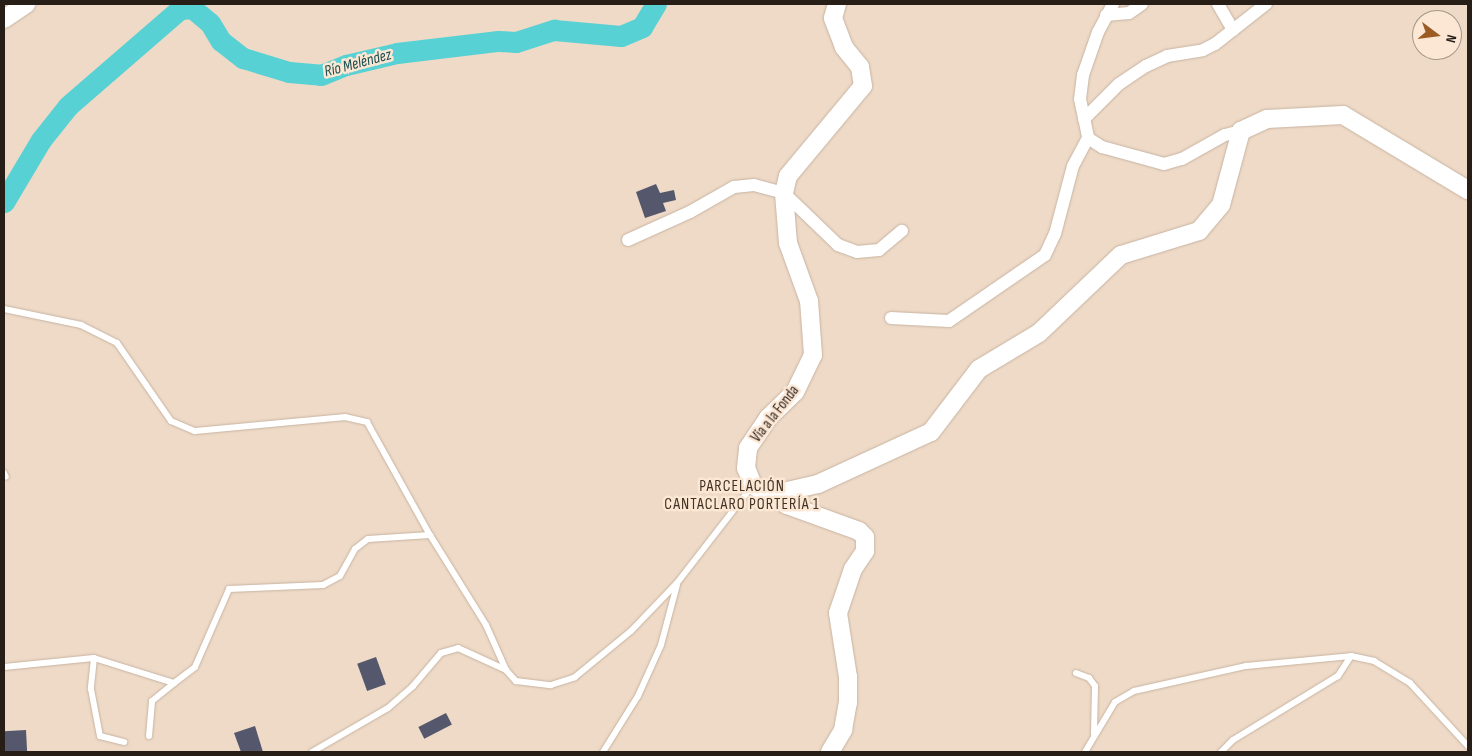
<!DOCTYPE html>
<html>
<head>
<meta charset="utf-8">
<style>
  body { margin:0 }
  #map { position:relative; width:1472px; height:756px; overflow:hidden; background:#eedac7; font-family:"Sofia Sans Condensed",sans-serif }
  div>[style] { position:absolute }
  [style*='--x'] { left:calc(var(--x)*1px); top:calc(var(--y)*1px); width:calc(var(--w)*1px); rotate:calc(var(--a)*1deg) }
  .river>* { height:21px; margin:-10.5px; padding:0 10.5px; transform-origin:10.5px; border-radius:10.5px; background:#57d1d4 }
  .building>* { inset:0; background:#55576c; transform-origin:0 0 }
  .roads { filter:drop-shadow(0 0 1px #c7b3a1) drop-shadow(0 0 1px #c7b3a1) }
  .lane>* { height:6px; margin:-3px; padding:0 3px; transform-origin:3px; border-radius:3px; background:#fff }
  .street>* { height:12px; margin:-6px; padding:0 6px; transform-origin:6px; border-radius:6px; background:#fff }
  .secondary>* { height:18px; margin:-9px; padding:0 9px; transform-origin:9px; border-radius:9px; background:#fff }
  span { translate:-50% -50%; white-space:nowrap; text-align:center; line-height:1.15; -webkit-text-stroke:5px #fce7d4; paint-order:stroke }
  .street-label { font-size:15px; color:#261e17 }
  .water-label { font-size:16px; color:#194f50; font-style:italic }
  .neighbourhood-label { font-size:16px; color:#413122; letter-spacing:1px }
  .frame { position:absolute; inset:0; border:5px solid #261e17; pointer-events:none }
  .north { position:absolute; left:1412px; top:10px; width:50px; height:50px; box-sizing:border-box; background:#fce7d4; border:1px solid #a69788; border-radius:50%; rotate:105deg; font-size:14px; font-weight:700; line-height:20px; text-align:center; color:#261e17 }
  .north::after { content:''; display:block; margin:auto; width:18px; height:22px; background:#9b5c24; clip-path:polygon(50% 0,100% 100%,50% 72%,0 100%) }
</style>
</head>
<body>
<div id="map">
  <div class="river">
    <div style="--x:4;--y:202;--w:72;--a:-59.2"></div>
    <div style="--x:41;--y:140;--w:43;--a:-51.5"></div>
    <div style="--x:68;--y:106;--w:148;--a:-40.9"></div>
    <div style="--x:180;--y:9;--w:12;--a:-5"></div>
    <div style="--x:192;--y:8;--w:23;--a:40"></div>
    <div style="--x:210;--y:23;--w:21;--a:59"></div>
    <div style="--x:221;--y:41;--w:28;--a:38"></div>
    <div style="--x:243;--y:58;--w:48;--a:16.9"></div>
    <div style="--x:289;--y:72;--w:32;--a:5"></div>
    <div style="--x:321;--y:75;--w:27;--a:-22"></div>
    <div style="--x:346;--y:65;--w:52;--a:-13.2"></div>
    <div style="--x:397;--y:53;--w:102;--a:-6.8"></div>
    <div style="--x:498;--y:41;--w:18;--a:3"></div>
    <div style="--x:516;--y:42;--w:40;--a:-18"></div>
    <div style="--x:554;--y:30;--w:67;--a:5.1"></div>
    <div style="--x:621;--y:36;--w:23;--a:-23"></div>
    <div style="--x:642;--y:27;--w:27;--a:-59"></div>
  </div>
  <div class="building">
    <div style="clip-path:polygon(656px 184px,660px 193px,674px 190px,676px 200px,663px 203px,666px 211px,645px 218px,636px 192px)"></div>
    <div style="left:376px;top:657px;width:29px;height:20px;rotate:70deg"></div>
    <div style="left:446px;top:713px;width:13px;height:31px;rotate:63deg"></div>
    <div style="clip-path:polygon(255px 726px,263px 752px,241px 752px,234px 733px)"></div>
    <div style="left:26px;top:730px;width:22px;height:22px;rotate:87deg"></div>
  </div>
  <div class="roads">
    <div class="lane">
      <div style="--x:4;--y:309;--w:79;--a:11.7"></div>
      <div style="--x:81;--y:325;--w:40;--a:26.6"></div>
      <div style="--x:117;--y:343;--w:95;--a:55.3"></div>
      <div style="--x:171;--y:421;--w:26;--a:23"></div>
      <div style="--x:195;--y:431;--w:151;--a:-5.3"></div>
      <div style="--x:345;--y:417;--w:23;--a:13"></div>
      <div style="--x:367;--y:422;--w:129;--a:60.9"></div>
      <div style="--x:430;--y:535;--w:106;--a:58.1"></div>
      <div style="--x:486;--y:625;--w:49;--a:66"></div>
      <div style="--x:506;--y:670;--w:15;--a:48"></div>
      <div style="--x:516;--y:681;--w:35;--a:7"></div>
      <div style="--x:551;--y:685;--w:25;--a:-18"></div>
      <div style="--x:575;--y:677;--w:72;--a:-39.4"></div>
      <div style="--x:631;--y:631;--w:66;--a:-46.2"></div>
      <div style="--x:677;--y:583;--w:124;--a:-52.2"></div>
      <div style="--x:4;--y:473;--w:4;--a:63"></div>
      <div style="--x:94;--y:658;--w:31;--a:96"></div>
      <div style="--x:91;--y:689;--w:48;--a:79.2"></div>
      <div style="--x:100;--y:736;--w:25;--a:14"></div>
      <div style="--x:4;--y:667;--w:90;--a:-5.7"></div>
      <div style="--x:94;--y:658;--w:84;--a:17.4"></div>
      <div style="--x:174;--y:683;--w:26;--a:-37"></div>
      <div style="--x:195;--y:667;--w:85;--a:-66.4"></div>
      <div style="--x:229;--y:589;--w:94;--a:-2.4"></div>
      <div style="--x:323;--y:585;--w:19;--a:-28"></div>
      <div style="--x:340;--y:576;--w:31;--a:-61"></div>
      <div style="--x:355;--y:549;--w:16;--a:-38"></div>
      <div style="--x:368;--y:539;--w:62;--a:-3.7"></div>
      <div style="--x:1076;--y:673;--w:14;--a:21"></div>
      <div style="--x:1089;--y:678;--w:10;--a:53"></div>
      <div style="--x:1095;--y:686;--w:48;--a:91.2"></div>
      <div style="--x:149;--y:736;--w:35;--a:-85"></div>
      <div style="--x:152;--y:701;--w:28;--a:-39"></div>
      <div style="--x:312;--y:752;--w:88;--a:-30.1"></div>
      <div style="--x:388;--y:708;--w:33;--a:-41"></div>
      <div style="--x:413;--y:686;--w:43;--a:-49.7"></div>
      <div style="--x:441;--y:653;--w:18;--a:-16"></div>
      <div style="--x:458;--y:648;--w:53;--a:24.6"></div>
      <div style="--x:603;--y:752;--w:66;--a:-58"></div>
      <div style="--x:638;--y:696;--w:56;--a:-65.7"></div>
      <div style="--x:661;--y:645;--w:62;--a:-75.1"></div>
      <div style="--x:1085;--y:752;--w:58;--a:-59"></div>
      <div style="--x:1115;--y:702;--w:22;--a:-30"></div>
      <div style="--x:1134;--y:691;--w:115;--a:-12.6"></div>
      <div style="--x:1246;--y:666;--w:105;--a:-5.4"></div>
      <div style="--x:1351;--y:656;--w:24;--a:12"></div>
      <div style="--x:1374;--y:661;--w:42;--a:31.4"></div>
      <div style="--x:1410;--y:683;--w:86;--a:47.4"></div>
      <div style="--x:1221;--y:752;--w:17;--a:-45"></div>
      <div style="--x:1233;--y:740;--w:123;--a:-31.4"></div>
      <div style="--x:1338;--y:676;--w:24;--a:-57"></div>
    </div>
    <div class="street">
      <div style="--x:1113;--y:4;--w:32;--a:118"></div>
      <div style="--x:1098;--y:32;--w:46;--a:109.2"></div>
      <div style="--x:1083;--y:75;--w:24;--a:97"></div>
      <div style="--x:1080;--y:99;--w:40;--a:78"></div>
      <div style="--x:1088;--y:138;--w:17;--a:33"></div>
      <div style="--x:1102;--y:147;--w:64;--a:15.3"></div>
      <div style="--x:1164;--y:164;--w:19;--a:-16"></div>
      <div style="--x:1182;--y:159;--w:49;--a:-29.2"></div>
      <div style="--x:1225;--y:135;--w:16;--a:-14"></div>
      <div style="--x:1218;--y:4;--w:30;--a:60"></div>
      <div style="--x:1106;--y:15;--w:23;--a:-5"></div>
      <div style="--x:1129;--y:13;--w:16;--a:-35"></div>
      <div style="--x:1084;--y:119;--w:49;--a:-45"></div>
      <div style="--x:1119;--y:84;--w:32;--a:-34"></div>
      <div style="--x:1146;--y:66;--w:23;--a:-25"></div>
      <div style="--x:1167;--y:56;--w:36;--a:-9"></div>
      <div style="--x:1203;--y:50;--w:13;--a:-27"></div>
      <div style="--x:1215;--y:44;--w:65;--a:-38.1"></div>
      <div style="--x:628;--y:240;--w:68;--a:-24.3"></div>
      <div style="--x:690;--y:212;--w:51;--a:-29.6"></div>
      <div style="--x:734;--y:187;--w:20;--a:-6"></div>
      <div style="--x:754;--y:185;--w:31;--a:15"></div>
      <div style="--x:784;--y:193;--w:75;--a:43.9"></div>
      <div style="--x:838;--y:245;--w:20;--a:20"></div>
      <div style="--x:857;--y:252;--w:22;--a:-5"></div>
      <div style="--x:879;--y:250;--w:30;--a:-40"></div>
      <div style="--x:891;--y:318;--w:58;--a:3"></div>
      <div style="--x:949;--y:321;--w:116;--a:-34.5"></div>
      <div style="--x:1045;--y:255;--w:23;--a:-65"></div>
      <div style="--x:1055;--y:234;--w:70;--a:-75.2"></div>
      <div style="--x:1073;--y:166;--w:32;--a:-62"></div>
    </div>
    <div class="secondary">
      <div style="--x:4;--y:19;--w:27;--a:-34"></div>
      <div style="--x:770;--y:495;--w:49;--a:-12.9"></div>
      <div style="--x:818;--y:484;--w:124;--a:-24.7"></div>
      <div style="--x:931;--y:432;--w:79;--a:-52.7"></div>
      <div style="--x:979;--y:369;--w:70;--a:-31"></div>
      <div style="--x:1039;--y:333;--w:113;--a:-43.6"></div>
      <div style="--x:1121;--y:255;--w:82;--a:-17.1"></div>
      <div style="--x:1199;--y:231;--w:34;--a:-50"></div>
      <div style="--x:1221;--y:205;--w:77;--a:-74.9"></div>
      <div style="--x:1241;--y:131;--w:29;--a:-25"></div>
      <div style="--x:1267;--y:119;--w:76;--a:-3"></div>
      <div style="--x:1343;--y:115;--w:146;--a:31"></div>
      <div style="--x:830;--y:752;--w:26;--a:-59"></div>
      <div style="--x:843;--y:730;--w:27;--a:-80"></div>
      <div style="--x:848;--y:703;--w:26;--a:-90"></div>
      <div style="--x:848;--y:677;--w:65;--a:-98.9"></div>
      <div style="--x:838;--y:613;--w:46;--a:-71.2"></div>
      <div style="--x:853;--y:569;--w:22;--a:-56"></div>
      <div style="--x:865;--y:551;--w:14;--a:-90"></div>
      <div style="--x:865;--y:537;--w:8;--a:-135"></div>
      <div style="--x:859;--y:531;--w:77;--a:-160.1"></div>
      <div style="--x:787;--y:505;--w:39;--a:-150"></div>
      <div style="--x:753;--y:485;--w:18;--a:-112"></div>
      <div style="--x:746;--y:468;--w:20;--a:-84"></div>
      <div style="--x:748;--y:448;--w:36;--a:-56"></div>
      <div style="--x:768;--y:418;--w:37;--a:-44"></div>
      <div style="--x:795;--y:392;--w:41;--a:-64.1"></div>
      <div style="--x:813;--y:355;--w:54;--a:-94.2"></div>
      <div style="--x:809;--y:301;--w:62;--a:-109.9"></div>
      <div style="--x:788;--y:243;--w:50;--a:-94.6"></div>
      <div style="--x:784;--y:193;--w:17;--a:-77"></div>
      <div style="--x:788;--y:176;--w:117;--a:-50.2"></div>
      <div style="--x:863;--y:86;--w:19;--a:-99"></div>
      <div style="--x:860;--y:67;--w:26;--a:-129"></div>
      <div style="--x:844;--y:47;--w:31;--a:-111"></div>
      <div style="--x:833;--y:18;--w:15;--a:-74"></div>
    </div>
  </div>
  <div class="street-label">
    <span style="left:775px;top:414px;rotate:-52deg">Vía a la Fonda</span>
  </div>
  <div class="water-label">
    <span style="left:358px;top:64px;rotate:-15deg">Río Meléndez</span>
  </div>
  <div class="neighbourhood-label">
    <span style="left:742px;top:496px">PARCELACIÓN<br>CANTACLARO PORTERÍA 1</span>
  </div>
  <div class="frame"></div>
  <div class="north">N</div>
</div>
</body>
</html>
